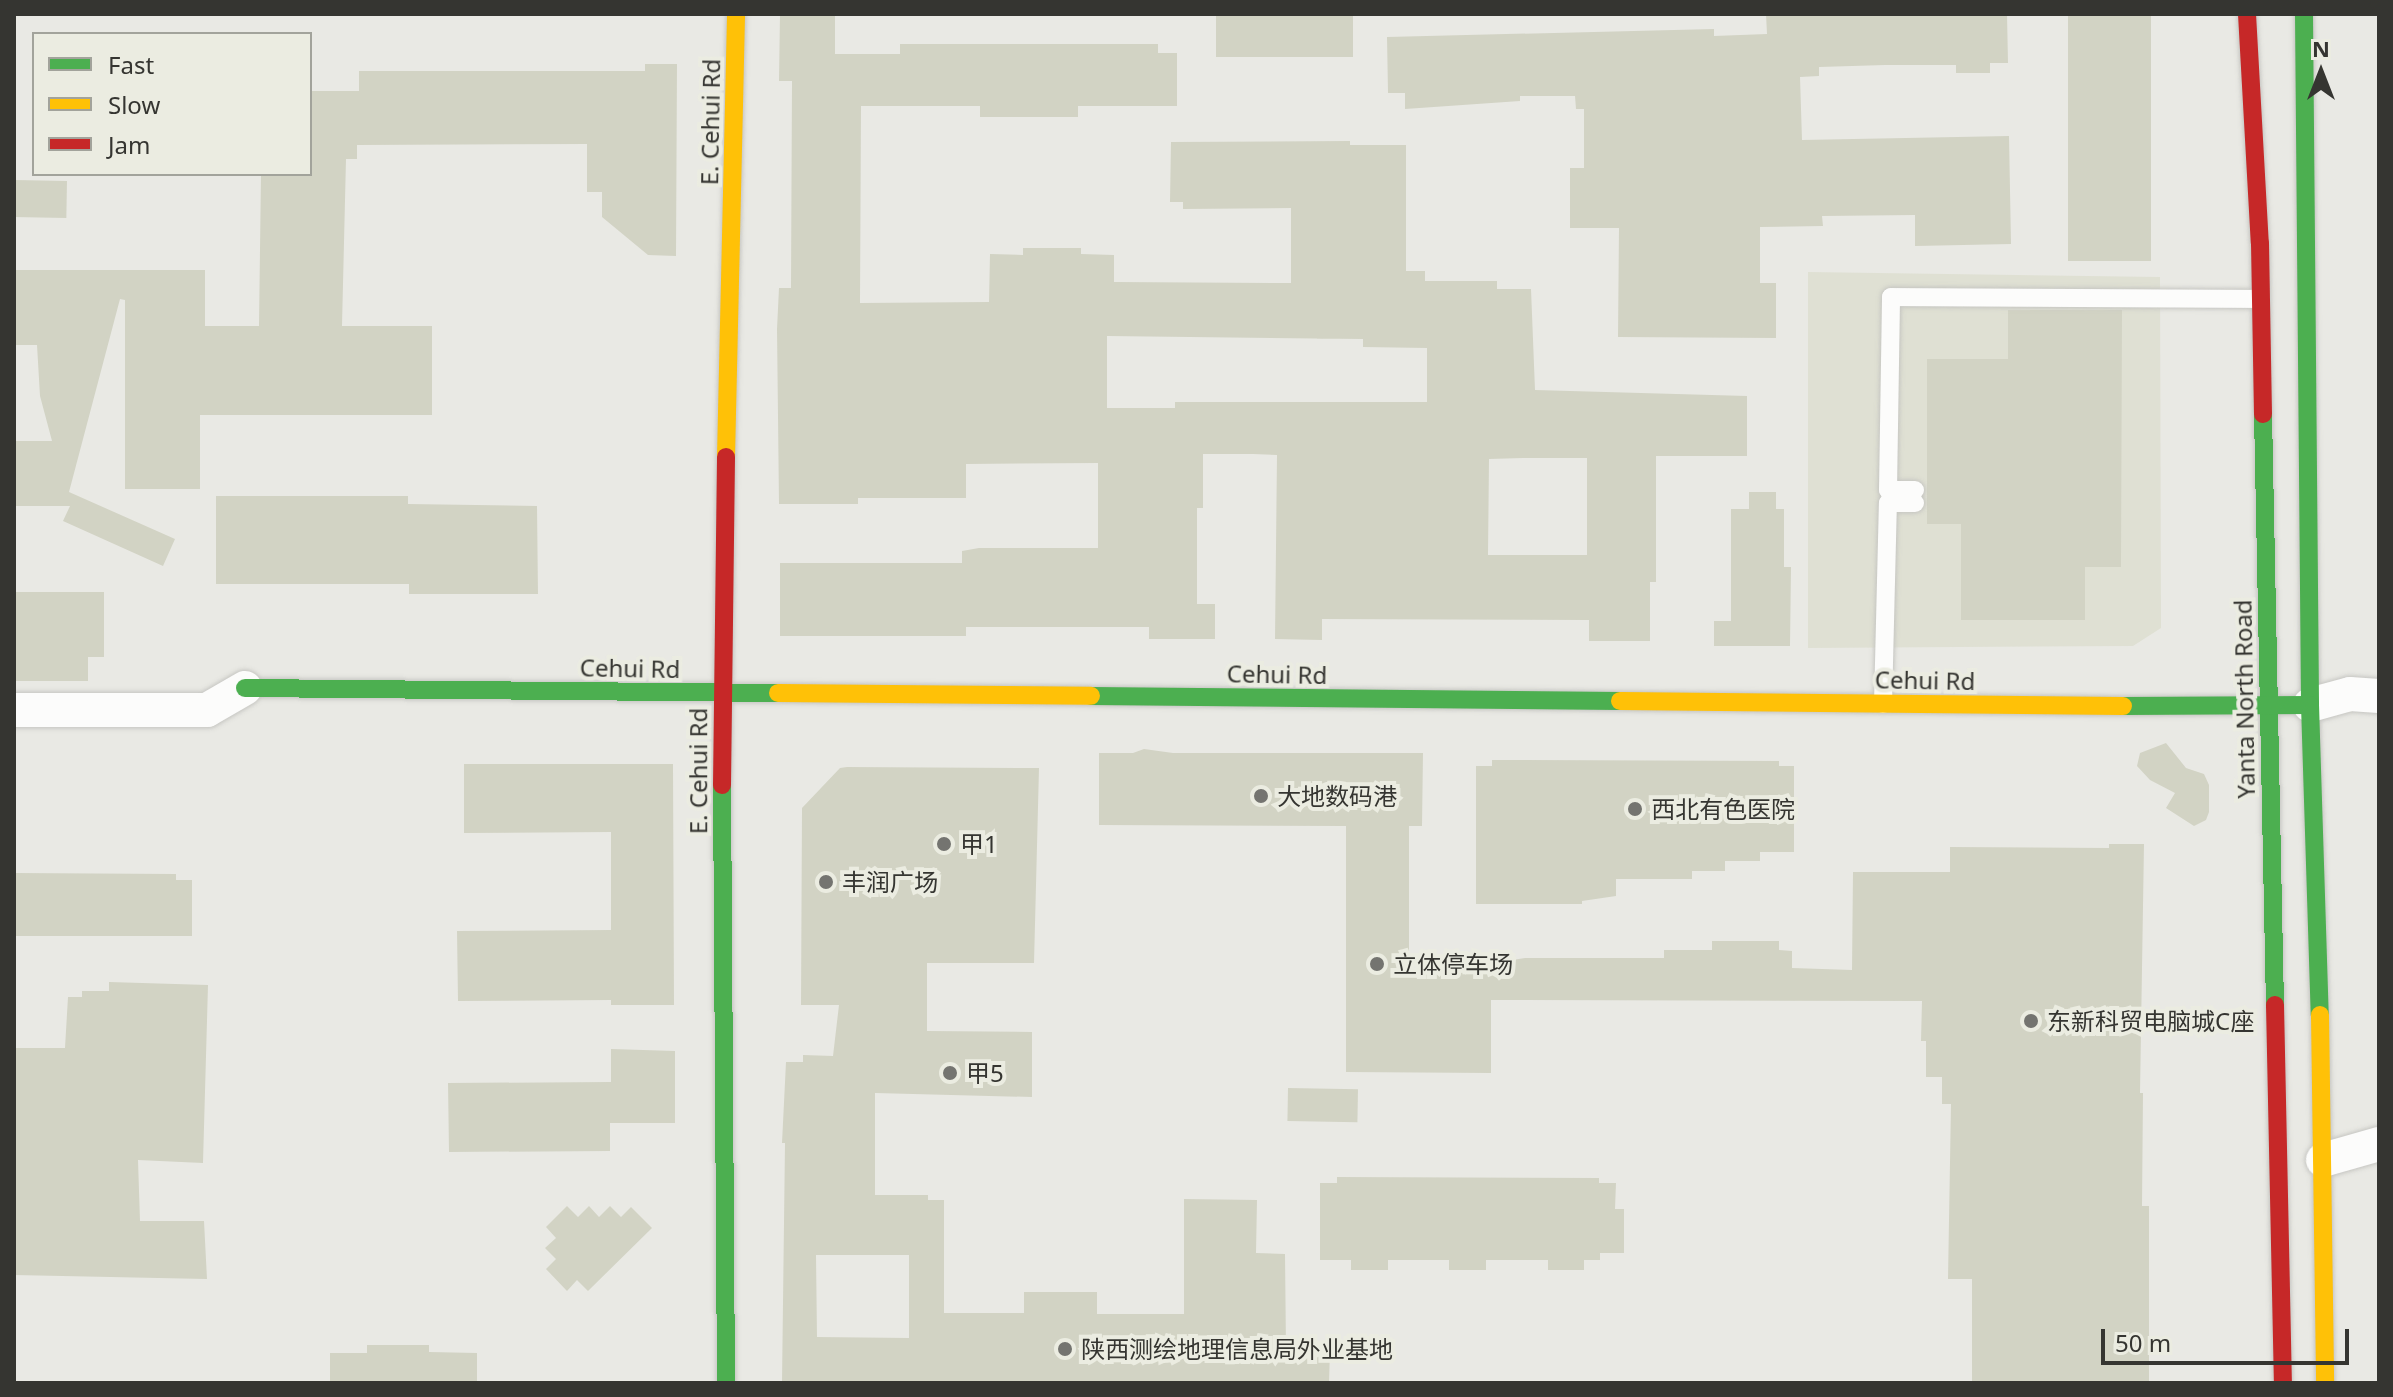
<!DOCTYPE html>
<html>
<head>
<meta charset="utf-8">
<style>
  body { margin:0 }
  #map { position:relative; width:2393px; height:1397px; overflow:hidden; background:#e9e9e4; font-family:"Noto Sans","Noto Sans SC",sans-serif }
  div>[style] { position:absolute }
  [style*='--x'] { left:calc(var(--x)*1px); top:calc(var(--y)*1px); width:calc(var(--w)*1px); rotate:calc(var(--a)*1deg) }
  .built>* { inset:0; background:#dfe0d3 }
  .building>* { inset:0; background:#d2d3c4; transform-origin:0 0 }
  .roads { filter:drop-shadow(0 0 2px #c6c6c2) drop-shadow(0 0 2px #c6c6c2) }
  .lane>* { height:18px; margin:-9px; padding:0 9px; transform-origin:9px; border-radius:9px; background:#fcfcfb }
  .street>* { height:34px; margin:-17px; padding:0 17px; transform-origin:17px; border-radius:17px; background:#fcfcfb }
  .fast>* { height:18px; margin:-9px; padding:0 9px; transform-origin:9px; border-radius:9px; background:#4caf50 }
  .slow>* { height:18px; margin:-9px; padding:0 9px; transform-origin:9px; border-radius:9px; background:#ffc107 }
  .jam>* { height:18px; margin:-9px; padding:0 9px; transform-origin:9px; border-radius:9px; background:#c62828 }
  .dots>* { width:22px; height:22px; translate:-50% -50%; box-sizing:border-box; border:4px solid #ebece1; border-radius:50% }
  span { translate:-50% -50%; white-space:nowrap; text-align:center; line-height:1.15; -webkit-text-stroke:8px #ebece1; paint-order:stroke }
  .street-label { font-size:24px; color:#353531 }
  .poi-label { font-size:24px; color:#353531 }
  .left { translate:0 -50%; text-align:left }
  .frame { position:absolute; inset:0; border:16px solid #353531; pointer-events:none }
  .legend { position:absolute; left:32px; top:32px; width:280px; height:144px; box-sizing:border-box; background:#ebece1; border:2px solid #a2a39b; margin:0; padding:10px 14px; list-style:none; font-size:24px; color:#353531 }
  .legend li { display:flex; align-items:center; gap:16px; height:40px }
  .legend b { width:40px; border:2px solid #a2a39b }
  .north { position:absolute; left:2281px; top:32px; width:80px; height:80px; -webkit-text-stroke:6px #ebece1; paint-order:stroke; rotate:0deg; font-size:22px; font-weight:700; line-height:32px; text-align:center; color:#353531 }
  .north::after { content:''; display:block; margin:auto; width:28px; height:36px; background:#353531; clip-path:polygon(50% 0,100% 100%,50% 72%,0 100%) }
  .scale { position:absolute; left:2101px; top:1329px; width:248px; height:36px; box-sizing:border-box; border:4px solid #353531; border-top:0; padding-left:10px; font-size:24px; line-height:28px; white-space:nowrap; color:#353531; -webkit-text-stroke:6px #ebece1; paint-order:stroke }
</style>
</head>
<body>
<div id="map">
  <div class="built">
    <div style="clip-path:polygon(1808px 272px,2160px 277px,2161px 628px,2133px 646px,1808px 648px)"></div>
  </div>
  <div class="building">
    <div style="clip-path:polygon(evenodd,780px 14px,835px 14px,835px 54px,900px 54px,900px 44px,1158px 44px,1158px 53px,1177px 53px,1177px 106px,1078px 106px,1078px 117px,980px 117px,980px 106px,861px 106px,860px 303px,989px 302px,990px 254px,1023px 255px,1023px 248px,1081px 248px,1081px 254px,1114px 255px,1114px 282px,1291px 283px,1291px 208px,1183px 209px,1183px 202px,1170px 202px,1171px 142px,1350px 141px,1350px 145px,1406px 145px,1406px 271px,1425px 271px,1425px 281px,1497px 281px,1497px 289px,1531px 289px,1535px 390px,1747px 396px,1747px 456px,1656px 456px,1656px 582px,1650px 582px,1650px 641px,1589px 641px,1589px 620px,1322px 619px,1322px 640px,1275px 639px,1277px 455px,1253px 454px,1203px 454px,1203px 508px,1197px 508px,1197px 604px,1215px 604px,1215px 639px,1149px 639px,1149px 627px,966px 627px,966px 636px,780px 636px,780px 563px,962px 563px,962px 551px,979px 548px,1098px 548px,1098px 463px,966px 464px,966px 498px,858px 498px,858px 504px,779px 504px,777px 329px,779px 288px,791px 288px,792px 81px,779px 81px,780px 14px,1107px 336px,1363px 339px,1363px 347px,1427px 348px,1427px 402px,1175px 402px,1175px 408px,1107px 408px,1107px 336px,780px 14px,1523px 458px,1587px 458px,1587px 555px,1488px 555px,1489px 459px,1523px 458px)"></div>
    <div style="left:1216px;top:14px;width:137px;height:43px"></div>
    <div style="clip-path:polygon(1766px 14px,2007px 14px,2008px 63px,1990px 63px,1990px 73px,1956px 73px,1956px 65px,1885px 65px,1819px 67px,1819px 76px,1800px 77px,1802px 140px,2009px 136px,2011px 244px,1915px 246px,1915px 215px,1822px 216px,1823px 226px,1760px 227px,1760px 283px,1776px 283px,1776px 338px,1618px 337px,1619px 228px,1570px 228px,1570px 168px,1584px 168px,1584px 109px,1576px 109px,1575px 96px,1520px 96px,1520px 101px,1405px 109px,1405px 93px,1388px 93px,1387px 37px,1714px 29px,1714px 36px,1767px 34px)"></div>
    <div style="left:2068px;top:14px;width:83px;height:247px"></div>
    <div style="clip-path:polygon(645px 64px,677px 64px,676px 256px,648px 255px,602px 217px,602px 192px,587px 192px,587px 144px,357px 145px,357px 159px,346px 159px,342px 326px,432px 326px,432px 415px,200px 415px,200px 489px,125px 489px,125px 300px,120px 299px,69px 492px,175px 539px,163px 566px,63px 521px,70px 506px,14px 506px,14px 441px,52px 441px,40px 396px,37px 345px,14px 345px,14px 270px,205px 270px,205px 326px,259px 326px,261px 174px,310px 174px,310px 91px,359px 91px,359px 71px,645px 71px)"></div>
    <div style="left:14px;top:180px;width:53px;height:37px;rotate:1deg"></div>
    <div style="clip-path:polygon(2008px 310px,2122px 310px,2121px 567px,2085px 567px,2085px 620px,1961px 620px,1961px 524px,1927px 524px,1927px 359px,2008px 359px)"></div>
    <div style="clip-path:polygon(1749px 492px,1776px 492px,1776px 509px,1784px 509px,1784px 567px,1791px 567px,1790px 646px,1714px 646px,1714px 621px,1731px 621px,1731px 509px,1749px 509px)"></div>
    <div style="clip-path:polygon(216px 496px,408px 496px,408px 504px,537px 506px,538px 594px,409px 594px,409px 584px,216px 584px)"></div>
    <div style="clip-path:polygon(14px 592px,104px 592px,104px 657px,88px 657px,88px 681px,16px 681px)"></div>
    <div style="clip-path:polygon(2166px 743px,2186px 768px,2204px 774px,2209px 785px,2209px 812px,2206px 820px,2194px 826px,2166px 808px,2175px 793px,2150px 780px,2137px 766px,2140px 753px)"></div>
    <div style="clip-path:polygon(1144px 749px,1173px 753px,1423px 753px,1422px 826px,1409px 826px,1409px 971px,1492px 973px,1492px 965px,1506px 965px,1506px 961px,1525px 958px,1664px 958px,1664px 950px,1712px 950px,1712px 941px,1779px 941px,1779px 950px,1792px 951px,1792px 968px,1852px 970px,1853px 872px,1950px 872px,1950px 847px,2109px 848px,2109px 844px,2144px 844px,2140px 1093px,2143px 1093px,2142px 1206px,2149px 1206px,2149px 1383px,1972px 1383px,1972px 1279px,1948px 1279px,1951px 1104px,1942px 1104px,1942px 1077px,1926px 1077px,1926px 1041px,1921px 1041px,1922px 1001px,1491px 1000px,1491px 1073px,1346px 1072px,1346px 826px,1099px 825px,1099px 753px,1133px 753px)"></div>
    <div style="clip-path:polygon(1492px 760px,1779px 761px,1779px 766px,1794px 766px,1794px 852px,1760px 852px,1760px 861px,1725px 861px,1725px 871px,1692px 871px,1692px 879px,1616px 879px,1616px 896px,1582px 901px,1582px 904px,1476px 904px,1476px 766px,1492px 766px)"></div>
    <div style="clip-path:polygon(464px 764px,673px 764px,674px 1005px,611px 1005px,611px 1000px,458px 1001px,457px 931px,611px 930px,611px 832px,464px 833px)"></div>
    <div style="clip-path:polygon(evenodd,847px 767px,1039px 768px,1034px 963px,927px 963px,927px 1031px,1032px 1032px,1032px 1097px,875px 1093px,875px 1195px,928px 1195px,928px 1200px,944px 1200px,944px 1313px,1024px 1313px,1024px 1292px,1097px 1292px,1097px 1314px,1184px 1314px,1184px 1199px,1257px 1200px,1256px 1253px,1285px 1254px,1286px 1349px,1330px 1350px,1329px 1383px,782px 1383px,785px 1143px,782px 1143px,786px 1062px,803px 1062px,803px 1055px,833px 1056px,839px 1005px,801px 1005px,802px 808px,840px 768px,847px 767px,816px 1255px,909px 1255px,909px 1338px,817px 1337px,816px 1255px)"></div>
    <div style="clip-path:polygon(14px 873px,176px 874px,176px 880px,192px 880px,192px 936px,14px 936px)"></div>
    <div style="clip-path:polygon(109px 982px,208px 985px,203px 1163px,138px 1160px,140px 1221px,204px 1221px,207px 1279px,14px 1275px,14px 1048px,65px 1048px,68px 997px,82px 997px,82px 991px,109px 991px)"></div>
    <div style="clip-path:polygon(611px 1049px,675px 1051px,675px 1123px,610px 1123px,610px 1151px,449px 1152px,448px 1083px,611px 1082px)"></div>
    <div style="left:1288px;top:1088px;width:70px;height:33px;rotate:1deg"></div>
    <div style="clip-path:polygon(1337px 1177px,1599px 1178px,1599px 1183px,1616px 1183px,1615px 1209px,1624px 1209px,1624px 1253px,1600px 1253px,1600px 1260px,1584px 1260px,1584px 1270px,1548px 1270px,1548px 1260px,1486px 1260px,1486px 1270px,1449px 1270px,1449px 1260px,1388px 1260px,1388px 1270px,1351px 1270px,1351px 1260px,1320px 1260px,1320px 1183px,1337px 1183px)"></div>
    <div style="clip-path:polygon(567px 1206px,578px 1217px,589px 1206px,599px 1217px,610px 1206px,621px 1217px,631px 1207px,652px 1228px,588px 1291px,577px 1280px,567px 1291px,546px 1269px,556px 1259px,545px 1248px,556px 1238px,546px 1227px)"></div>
    <div style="clip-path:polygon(367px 1345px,429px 1345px,429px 1352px,477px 1353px,477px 1383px,330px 1383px,330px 1353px,367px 1353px)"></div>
  </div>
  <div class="roads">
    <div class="lane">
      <div style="--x:1915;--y:490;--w:27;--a:180"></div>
      <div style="--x:1888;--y:490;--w:193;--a:-89.1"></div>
      <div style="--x:1891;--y:297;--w:370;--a:0.3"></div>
      <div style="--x:1883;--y:704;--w:201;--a:-88.6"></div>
      <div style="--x:1888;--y:503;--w:27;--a:0"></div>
    </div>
    <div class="street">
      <div style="--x:2310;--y:705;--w:41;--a:-15.4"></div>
      <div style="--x:2350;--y:694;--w:29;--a:4"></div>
      <div style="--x:14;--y:710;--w:193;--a:0"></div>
      <div style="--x:207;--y:710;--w:44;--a:-30.1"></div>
      <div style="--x:2323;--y:1160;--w:58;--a:-15.9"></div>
    </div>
    <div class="fast">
      <div style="--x:2304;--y:14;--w:691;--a:89.5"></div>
      <div style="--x:2310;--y:705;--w:310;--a:88.2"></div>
      <div style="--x:2263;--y:414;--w:591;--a:88.84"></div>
      <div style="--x:245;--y:688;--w:533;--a:0.54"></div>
      <div style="--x:1091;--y:696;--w:529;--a:0.54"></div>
      <div style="--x:2123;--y:706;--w:187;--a:-0.3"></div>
      <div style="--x:722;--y:785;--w:598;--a:89.62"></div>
    </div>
    <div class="slow">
      <div style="--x:726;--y:457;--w:443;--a:-88.7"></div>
      <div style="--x:778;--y:693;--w:313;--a:0.5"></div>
      <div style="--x:1620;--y:701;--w:503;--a:0.57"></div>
      <div style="--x:2320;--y:1015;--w:368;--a:89.2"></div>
    </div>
    <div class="jam">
      <div style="--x:2247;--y:14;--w:229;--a:86.8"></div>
      <div style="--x:2260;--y:243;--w:171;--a:89"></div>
      <div style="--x:722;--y:785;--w:328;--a:-89.3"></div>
      <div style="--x:2275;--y:1005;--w:378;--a:88.8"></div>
    </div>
  </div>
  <div class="dots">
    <div style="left:1261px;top:796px;background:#747470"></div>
    <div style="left:1635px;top:809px;background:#747470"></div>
    <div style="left:944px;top:844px;background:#747470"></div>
    <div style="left:826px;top:882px;background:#747470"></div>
    <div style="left:1377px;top:964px;background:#747470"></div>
    <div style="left:2031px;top:1021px;background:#747470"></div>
    <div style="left:950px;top:1073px;background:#747470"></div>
    <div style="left:1065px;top:1349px;background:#747470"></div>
  </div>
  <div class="street-label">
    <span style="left:710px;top:122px;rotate:-89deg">E. Cehui Rd</span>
    <span style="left:630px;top:668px;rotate:1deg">Cehui Rd</span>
    <span style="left:1277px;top:674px;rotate:1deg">Cehui Rd</span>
    <span style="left:1925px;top:680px;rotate:1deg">Cehui Rd</span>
    <span style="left:2244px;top:699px;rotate:-91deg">Yanta North Road</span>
    <span style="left:698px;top:771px;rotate:-90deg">E. Cehui Rd</span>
  </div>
  <div class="poi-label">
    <span class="left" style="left:1277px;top:796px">大地数码港</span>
    <span class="left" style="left:1651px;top:809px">西北有色医院</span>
    <span class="left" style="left:960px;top:844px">甲1</span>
    <span class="left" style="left:842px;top:882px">丰润广场</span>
    <span class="left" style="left:1393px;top:964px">立体停车场</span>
    <span class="left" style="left:2047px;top:1021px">东新科贸电脑城C座</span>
    <span class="left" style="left:966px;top:1073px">甲5</span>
    <span class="left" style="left:1081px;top:1349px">陕西测绘地理信息局外业基地</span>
  </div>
  <div class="frame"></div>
  <ul class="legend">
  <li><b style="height:10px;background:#4caf50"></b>Fast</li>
  <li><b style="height:10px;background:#ffc107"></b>Slow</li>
  <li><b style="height:10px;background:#c62828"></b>Jam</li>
  </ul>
  <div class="north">N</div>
  <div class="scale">50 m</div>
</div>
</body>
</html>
